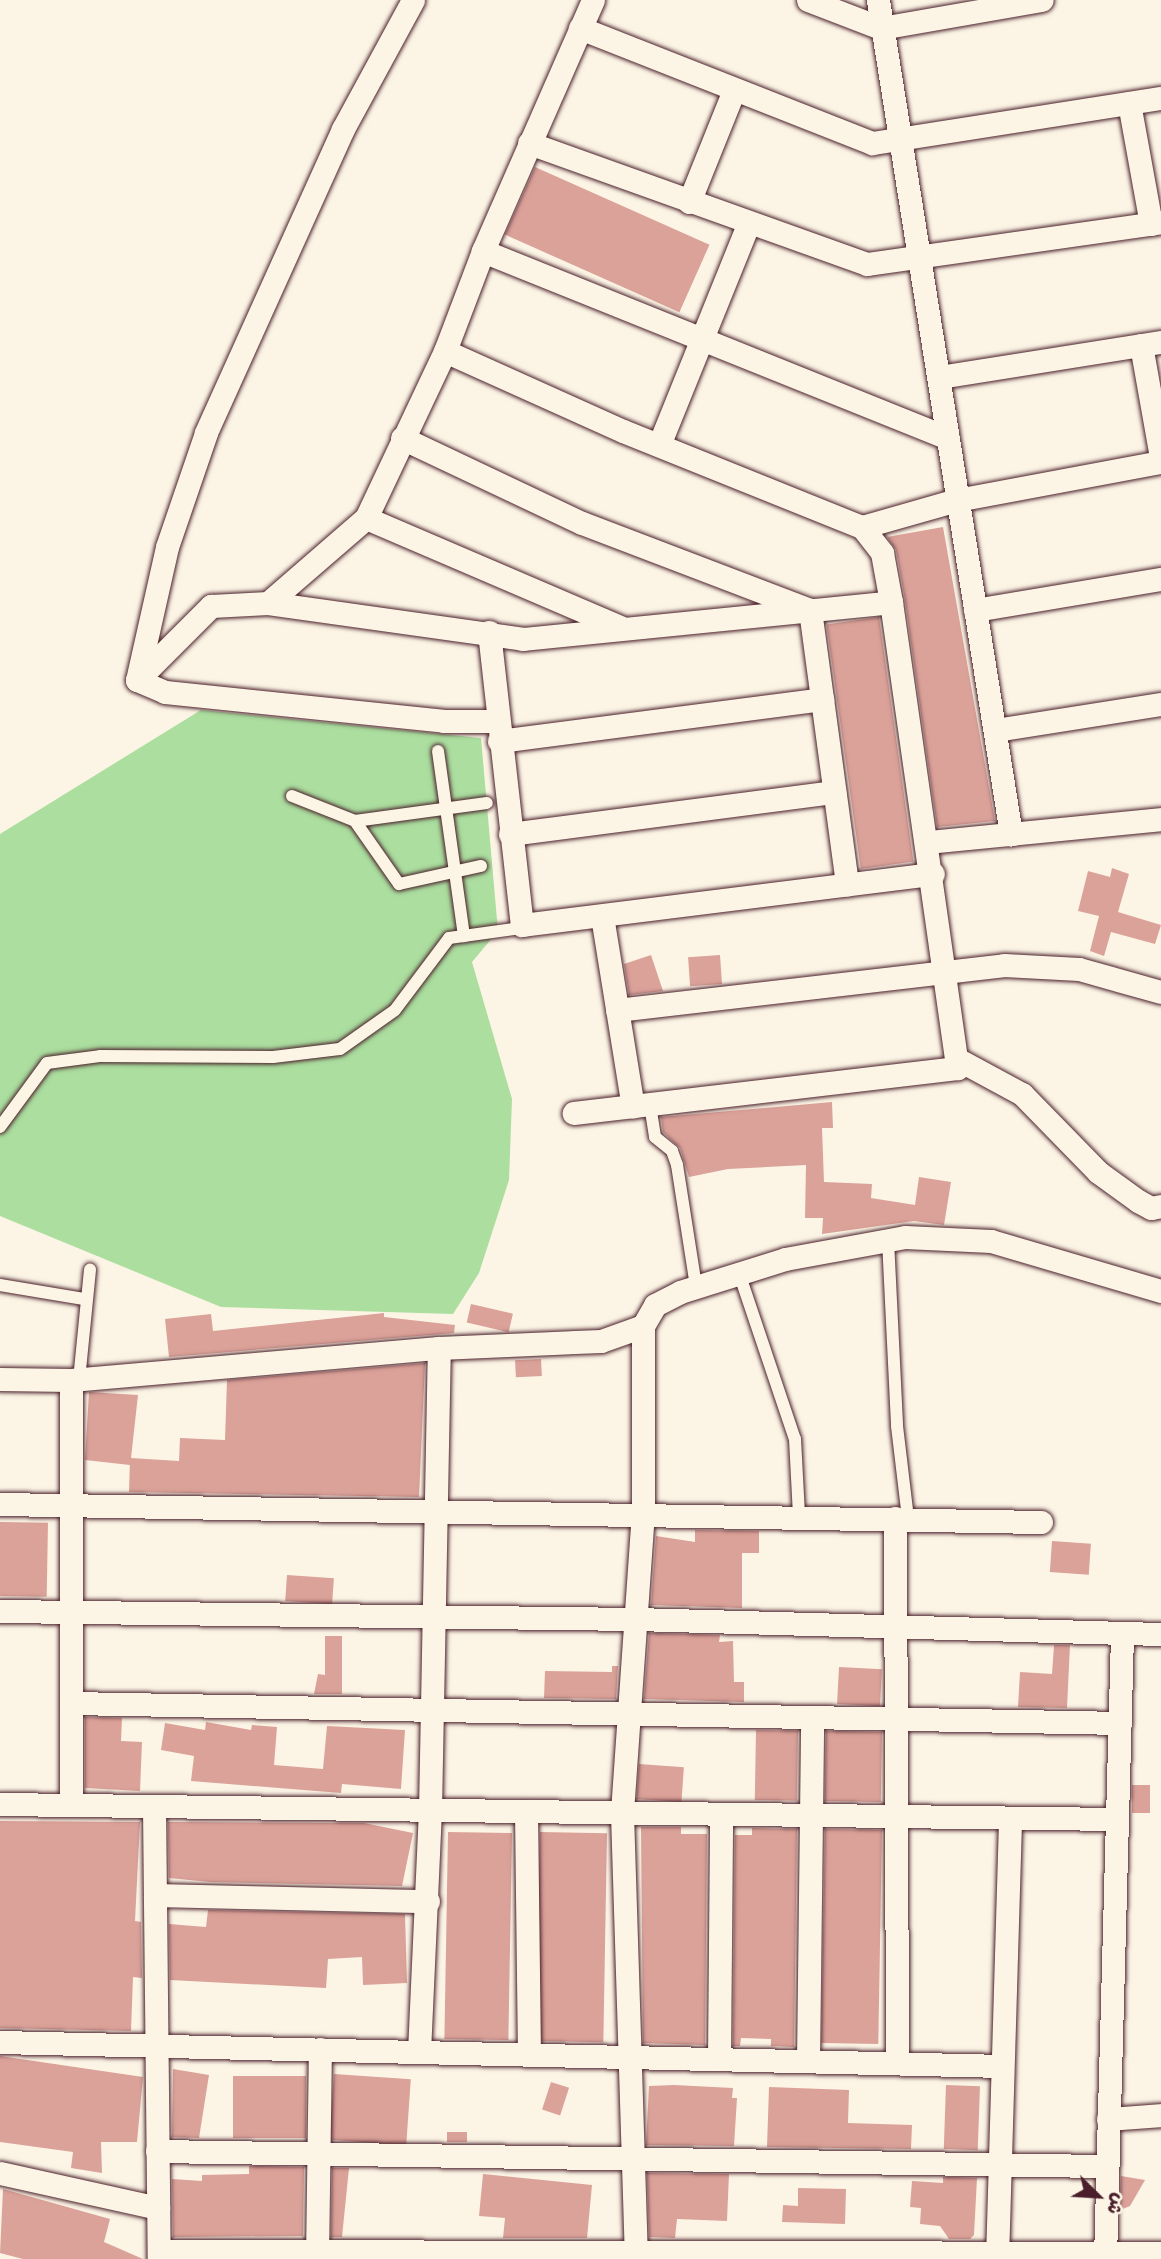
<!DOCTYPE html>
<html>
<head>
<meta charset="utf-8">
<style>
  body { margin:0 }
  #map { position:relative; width:1161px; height:2259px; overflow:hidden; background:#fcf5e5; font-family:Mali,"Playpen Sans Arabic",sans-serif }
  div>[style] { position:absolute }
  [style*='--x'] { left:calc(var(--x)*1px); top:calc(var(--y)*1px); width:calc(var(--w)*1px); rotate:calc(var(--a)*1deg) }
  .green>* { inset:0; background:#abde9f }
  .building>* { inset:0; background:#dba299; transform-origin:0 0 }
  .roads { filter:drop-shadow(0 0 2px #4a1f2b) drop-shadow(0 0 2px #4a1f2b) }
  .lane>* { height:12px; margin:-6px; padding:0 6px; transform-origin:6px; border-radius:6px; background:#fcf5e5 }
  .street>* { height:23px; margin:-11.5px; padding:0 11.5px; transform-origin:11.5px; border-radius:11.5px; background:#fcf5e5 }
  span { translate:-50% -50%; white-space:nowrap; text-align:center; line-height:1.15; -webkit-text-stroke:6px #fcf5e5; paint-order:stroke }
  .north { position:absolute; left:1063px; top:2161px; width:70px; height:70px; -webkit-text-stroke:5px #fcf5e5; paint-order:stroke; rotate:114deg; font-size:19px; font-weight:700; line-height:28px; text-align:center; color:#4a1f2b }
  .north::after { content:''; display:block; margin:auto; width:24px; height:32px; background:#4a1f2b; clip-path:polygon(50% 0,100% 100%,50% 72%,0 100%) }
</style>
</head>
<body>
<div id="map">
  <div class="green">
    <div style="clip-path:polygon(201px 710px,481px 738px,498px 931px,472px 962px,512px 1099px,509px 1180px,479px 1273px,453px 1314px,221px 1307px,0 1216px,0 834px)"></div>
  </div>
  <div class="building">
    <div style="left:535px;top:167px;width:191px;height:74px;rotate:24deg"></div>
    <div style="clip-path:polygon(943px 527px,995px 821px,937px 827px,905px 600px,896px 550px,887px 537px)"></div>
    <div style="left:879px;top:617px;width:247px;height:53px;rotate:82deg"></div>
    <div style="clip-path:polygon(1112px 868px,1129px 874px,1118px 912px,1161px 925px,1155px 944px,1111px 932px,1104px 956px,1090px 951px,1099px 916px,1078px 911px,1088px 871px,1110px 877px)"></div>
    <div style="clip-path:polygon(651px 955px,663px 991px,629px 995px,624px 964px)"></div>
    <div style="left:720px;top:955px;width:29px;height:32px;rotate:86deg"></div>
    <div style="clip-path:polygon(832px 1102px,833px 1128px,822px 1128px,824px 1182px,872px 1184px,871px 1198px,915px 1205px,919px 1177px,951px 1182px,944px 1225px,914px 1221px,822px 1234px,823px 1218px,805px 1218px,806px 1165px,728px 1169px,689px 1177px,680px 1148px,663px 1132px,661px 1117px)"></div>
    <div style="left:471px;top:1304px;width:43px;height:19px;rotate:13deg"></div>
    <div style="clip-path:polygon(384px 1313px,384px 1317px,455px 1325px,454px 1333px,169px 1357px,165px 1319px,211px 1314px,213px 1331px)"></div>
    <div style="left:541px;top:1359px;width:17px;height:26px;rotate:87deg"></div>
    <div style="clip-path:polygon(425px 1363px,419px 1497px,129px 1492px,130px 1459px,130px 1465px,85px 1460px,89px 1392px,138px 1395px,131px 1458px,179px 1461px,180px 1438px,225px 1440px,227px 1380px)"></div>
    <div style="left:0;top:1522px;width:48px;height:74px;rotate:1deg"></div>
    <div style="clip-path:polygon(695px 1530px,759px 1531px,759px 1553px,742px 1553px,742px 1608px,651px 1605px,656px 1536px,695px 1542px)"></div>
    <div style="left:1052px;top:1541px;width:39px;height:31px;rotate:4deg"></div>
    <div style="left:287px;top:1575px;width:47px;height:26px;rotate:4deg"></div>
    <div style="clip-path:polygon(649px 1633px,720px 1635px,719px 1642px,733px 1641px,734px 1682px,744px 1682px,744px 1702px,644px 1699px)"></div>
    <div style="clip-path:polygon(325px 1636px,342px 1636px,342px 1694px,314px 1694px,318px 1674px,325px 1675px)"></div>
    <div style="clip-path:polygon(1054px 1645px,1070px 1645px,1067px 1708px,1018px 1707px,1020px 1672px,1052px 1674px)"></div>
    <div style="clip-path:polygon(612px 1666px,618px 1666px,616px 1699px,544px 1698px,545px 1671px,612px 1672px)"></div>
    <div style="left:839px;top:1667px;width:43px;height:37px;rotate:3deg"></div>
    <div style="clip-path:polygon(85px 1717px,122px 1718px,121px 1741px,142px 1742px,140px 1791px,85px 1788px)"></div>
    <div style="clip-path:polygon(206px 1722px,251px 1730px,252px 1725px,277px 1727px,274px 1765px,323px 1769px,327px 1726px,405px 1730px,401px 1789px,342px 1784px,341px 1793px,191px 1781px,194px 1756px,161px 1750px,165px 1723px,205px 1730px)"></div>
    <div style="left:756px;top:1730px;width:42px;height:70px;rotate:1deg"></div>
    <div style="left:826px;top:1731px;width:56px;height:70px;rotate:1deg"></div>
    <div style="left:639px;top:1764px;width:45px;height:35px;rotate:4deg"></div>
    <div style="left:1132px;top:1785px;width:18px;height:28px"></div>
    <div style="clip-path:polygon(0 1821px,140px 1822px,135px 1921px,141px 1922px,142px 1978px,133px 1977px,131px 2031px,0 2028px)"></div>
    <div style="clip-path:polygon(168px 1822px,364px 1823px,413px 1833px,402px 1886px,210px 1882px,169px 1878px)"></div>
    <div style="clip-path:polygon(641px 1827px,681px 1827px,681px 1834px,707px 1834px,705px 2045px,643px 2043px)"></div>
    <div style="clip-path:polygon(752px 1828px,797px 1829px,794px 2047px,771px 2046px,771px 2039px,741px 2038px,740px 2046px,733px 2046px,735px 1835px,752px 1835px)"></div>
    <div style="left:825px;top:1829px;width:57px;height:214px;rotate:1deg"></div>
    <div style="left:448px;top:1832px;width:64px;height:207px;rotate:1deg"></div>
    <div style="left:540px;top:1832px;width:67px;height:209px;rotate:1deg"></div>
    <div style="clip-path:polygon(208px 1910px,405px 1914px,407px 1983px,363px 1985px,362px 1957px,328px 1959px,326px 1988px,170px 1980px,169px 1924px,206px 1927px)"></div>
    <div style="clip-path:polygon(0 2056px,143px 2077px,137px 2142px,101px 2142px,102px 2173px,71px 2168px,73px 2152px,0 2142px)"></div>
    <div style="clip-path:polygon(173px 2069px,209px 2075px,199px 2138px,172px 2137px)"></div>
    <div style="left:334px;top:2074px;width:77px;height:66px;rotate:4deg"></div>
    <div style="left:233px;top:2076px;width:73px;height:62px"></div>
    <div style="left:551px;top:2082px;width:19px;height:29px;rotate:18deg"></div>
    <div style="clip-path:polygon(674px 2085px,733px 2088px,732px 2098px,737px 2098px,734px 2146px,646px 2145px,649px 2086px)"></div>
    <div style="left:946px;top:2085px;width:34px;height:64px;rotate:2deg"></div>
    <div style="clip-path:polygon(769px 2087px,849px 2090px,848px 2123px,912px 2125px,911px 2149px,767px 2147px)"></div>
    <div style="left:447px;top:2132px;width:20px;height:10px"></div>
    <div style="clip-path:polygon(249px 2166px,304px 2167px,303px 2236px,173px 2237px,172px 2179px,202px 2181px,202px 2175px,249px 2174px)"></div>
    <div style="clip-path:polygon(332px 2168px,349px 2168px,342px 2237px,331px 2237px)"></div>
    <div style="clip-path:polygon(647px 2173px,729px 2174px,727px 2221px,677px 2219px,675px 2238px,649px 2237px)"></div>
    <div style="clip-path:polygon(483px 2174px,592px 2185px,587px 2238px,503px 2238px,505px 2218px,479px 2216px)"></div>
    <div style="clip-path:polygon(1121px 2176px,1145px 2180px,1130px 2206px,1120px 2210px)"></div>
    <div style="clip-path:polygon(943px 2177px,977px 2178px,974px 2235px,970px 2239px,949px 2239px,940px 2226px,920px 2224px,921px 2208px,910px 2207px,912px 2181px,943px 2183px)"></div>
    <div style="clip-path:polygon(798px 2188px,846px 2189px,845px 2224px,782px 2222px,783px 2205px,798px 2206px)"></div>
    <div style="clip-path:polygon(3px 2189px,110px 2219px,104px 2242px,143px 2259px,23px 2259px,0 2253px)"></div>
  </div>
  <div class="roads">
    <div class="lane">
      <div style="--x:438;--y:751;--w:187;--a:82"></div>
      <div style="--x:292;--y:796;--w:68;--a:21.6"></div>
      <div style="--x:355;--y:821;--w:133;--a:-7.8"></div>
      <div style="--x:355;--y:821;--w:77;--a:55.1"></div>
      <div style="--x:399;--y:884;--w:84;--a:-12.4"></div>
      <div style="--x:650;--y:1105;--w:32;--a:81"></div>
      <div style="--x:655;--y:1137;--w:22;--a:39"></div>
      <div style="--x:672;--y:1151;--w:15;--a:70"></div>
      <div style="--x:677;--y:1165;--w:123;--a:81.1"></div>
      <div style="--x:0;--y:1127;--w:79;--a:-53.7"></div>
      <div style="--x:47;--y:1063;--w:53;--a:-7.5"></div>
      <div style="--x:100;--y:1056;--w:173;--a:0.3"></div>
      <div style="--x:273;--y:1057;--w:67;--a:-6.8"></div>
      <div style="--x:340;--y:1049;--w:67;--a:-35.3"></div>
      <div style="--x:395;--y:1010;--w:90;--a:-53.1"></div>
      <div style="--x:449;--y:938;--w:80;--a:-7.9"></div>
      <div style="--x:888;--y:1240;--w:186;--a:87.2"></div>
      <div style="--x:897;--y:1426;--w:93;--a:83.2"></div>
      <div style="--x:739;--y:1273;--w:175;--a:71.4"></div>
      <div style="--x:795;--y:1439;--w:77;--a:87"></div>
      <div style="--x:0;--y:1285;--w:85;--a:9.5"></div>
      <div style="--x:79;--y:1380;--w:111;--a:-84.3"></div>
    </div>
    <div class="street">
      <div style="--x:413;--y:0;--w:147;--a:118.5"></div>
      <div style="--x:343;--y:129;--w:333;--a:114.3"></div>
      <div style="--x:206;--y:433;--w:120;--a:108.9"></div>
      <div style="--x:167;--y:547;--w:136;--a:102.7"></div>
      <div style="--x:137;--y:680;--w:30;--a:23"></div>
      <div style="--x:165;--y:692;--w:281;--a:5.9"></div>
      <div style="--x:444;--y:721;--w:53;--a:0"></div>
      <div style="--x:593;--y:0;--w:274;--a:113.7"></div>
      <div style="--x:483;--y:251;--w:107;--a:110.8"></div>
      <div style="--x:445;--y:351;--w:185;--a:115.3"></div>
      <div style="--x:366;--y:518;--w:130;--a:139.1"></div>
      <div style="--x:268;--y:603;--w:258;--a:8"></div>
      <div style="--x:523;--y:639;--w:370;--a:-5.7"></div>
      <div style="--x:808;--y:0;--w:78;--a:21"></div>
      <div style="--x:881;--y:28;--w:163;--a:-9.9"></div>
      <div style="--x:878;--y:0;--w:845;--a:80.94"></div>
      <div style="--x:580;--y:28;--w:314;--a:21.5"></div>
      <div style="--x:872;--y:143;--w:292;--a:-8.9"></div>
      <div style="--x:1129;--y:103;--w:123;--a:79.7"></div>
      <div style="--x:529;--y:143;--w:359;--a:19.7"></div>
      <div style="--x:867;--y:264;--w:297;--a:-8.1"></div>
      <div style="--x:689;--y:202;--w:121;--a:-68.1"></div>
      <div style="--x:483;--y:251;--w:501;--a:21.91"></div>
      <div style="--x:1141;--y:345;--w:114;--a:79.9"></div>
      <div style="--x:445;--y:351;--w:195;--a:24.2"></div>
      <div style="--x:623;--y:431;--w:258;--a:21.9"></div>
      <div style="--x:862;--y:527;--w:33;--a:52"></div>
      <div style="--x:882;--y:553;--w:50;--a:79.6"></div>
      <div style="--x:891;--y:602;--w:471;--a:81.9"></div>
      <div style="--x:957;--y:1068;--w:386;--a:173.3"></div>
      <div style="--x:939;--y:377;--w:225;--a:-9"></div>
      <div style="--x:402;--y:438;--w:199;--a:25.3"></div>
      <div style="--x:582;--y:523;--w:244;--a:20.9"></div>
      <div style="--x:810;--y:610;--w:277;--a:82.3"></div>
      <div style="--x:659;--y:445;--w:237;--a:-68"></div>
      <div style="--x:366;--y:518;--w:276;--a:23.2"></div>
      <div style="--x:862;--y:527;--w:99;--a:-15.9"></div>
      <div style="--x:957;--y:500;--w:208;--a:-10.6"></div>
      <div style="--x:975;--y:610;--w:189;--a:-9.5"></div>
      <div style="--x:489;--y:632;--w:295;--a:83.6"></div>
      <div style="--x:522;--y:925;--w:414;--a:-7.1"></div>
      <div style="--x:137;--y:680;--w:105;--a:-45"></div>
      <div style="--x:211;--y:606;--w:57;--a:-3"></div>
      <div style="--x:995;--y:730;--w:168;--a:-8.9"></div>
      <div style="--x:499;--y:741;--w:326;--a:-7.4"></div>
      <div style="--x:510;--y:834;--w:327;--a:-7.4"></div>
      <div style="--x:928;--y:842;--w:234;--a:-5.6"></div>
      <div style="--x:602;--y:916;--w:193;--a:80.8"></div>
      <div style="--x:617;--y:1010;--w:390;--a:-6.6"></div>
      <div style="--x:1004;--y:965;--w:75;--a:3.1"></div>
      <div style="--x:1079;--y:969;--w:85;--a:15.7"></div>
      <div style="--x:959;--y:1060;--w:72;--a:28.4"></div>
      <div style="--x:1022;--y:1094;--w:109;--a:45.7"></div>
      <div style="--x:1098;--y:1172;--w:49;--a:35.9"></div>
      <div style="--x:1138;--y:1201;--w:15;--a:28"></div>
      <div style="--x:1151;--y:1208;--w:10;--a:-11"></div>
      <div style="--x:0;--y:1379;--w:71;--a:0.8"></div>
      <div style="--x:71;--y:1380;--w:425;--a:90"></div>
      <div style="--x:71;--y:1380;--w:369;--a:-5"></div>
      <div style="--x:439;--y:1348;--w:162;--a:-2.5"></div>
      <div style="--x:601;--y:1341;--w:45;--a:-19.7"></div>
      <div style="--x:643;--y:1326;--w:24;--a:-60"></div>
      <div style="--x:655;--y:1305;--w:28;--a:-27"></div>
      <div style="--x:680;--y:1292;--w:110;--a:-17.4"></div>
      <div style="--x:785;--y:1259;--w:122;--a:-10.4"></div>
      <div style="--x:905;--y:1237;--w:86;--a:2.7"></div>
      <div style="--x:991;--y:1241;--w:177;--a:16.4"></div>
      <div style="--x:0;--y:1504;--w:1041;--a:0.99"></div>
      <div style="--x:895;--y:1518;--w:545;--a:89.79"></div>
      <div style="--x:0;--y:1611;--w:636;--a:0.72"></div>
      <div style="--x:636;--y:1619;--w:525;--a:1.64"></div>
      <div style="--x:71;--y:1703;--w:1049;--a:1.09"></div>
      <div style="--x:0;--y:1804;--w:1114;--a:0.77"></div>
      <div style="--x:154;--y:1806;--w:453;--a:89.4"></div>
      <div style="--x:526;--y:1811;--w:243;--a:89.3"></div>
      <div style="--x:155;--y:1895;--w:273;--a:1.3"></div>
      <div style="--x:0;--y:2042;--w:1002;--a:1.37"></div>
      <div style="--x:419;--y:2052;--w:242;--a:-87.4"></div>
      <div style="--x:430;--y:1810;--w:462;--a:-88.9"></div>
      <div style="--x:719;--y:2059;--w:245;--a:-89.5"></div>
      <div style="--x:808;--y:2061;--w:344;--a:-89.3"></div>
      <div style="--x:1108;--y:2119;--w:53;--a:-4.3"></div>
      <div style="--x:157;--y:2151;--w:948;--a:0.91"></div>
      <div style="--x:0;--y:2173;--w:162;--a:12.5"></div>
      <div style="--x:159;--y:2251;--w:1002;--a:0.11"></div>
      <div style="--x:317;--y:2259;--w:210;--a:-89.2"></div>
      <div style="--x:636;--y:2259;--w:447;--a:-91.8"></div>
      <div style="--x:622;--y:1812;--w:300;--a:-86"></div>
      <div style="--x:643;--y:1513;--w:187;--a:-90"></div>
      <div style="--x:997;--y:2259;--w:441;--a:-88.3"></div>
      <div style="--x:1105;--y:2259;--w:624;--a:-88.44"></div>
    </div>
  </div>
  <div class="north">ش</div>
</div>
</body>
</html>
